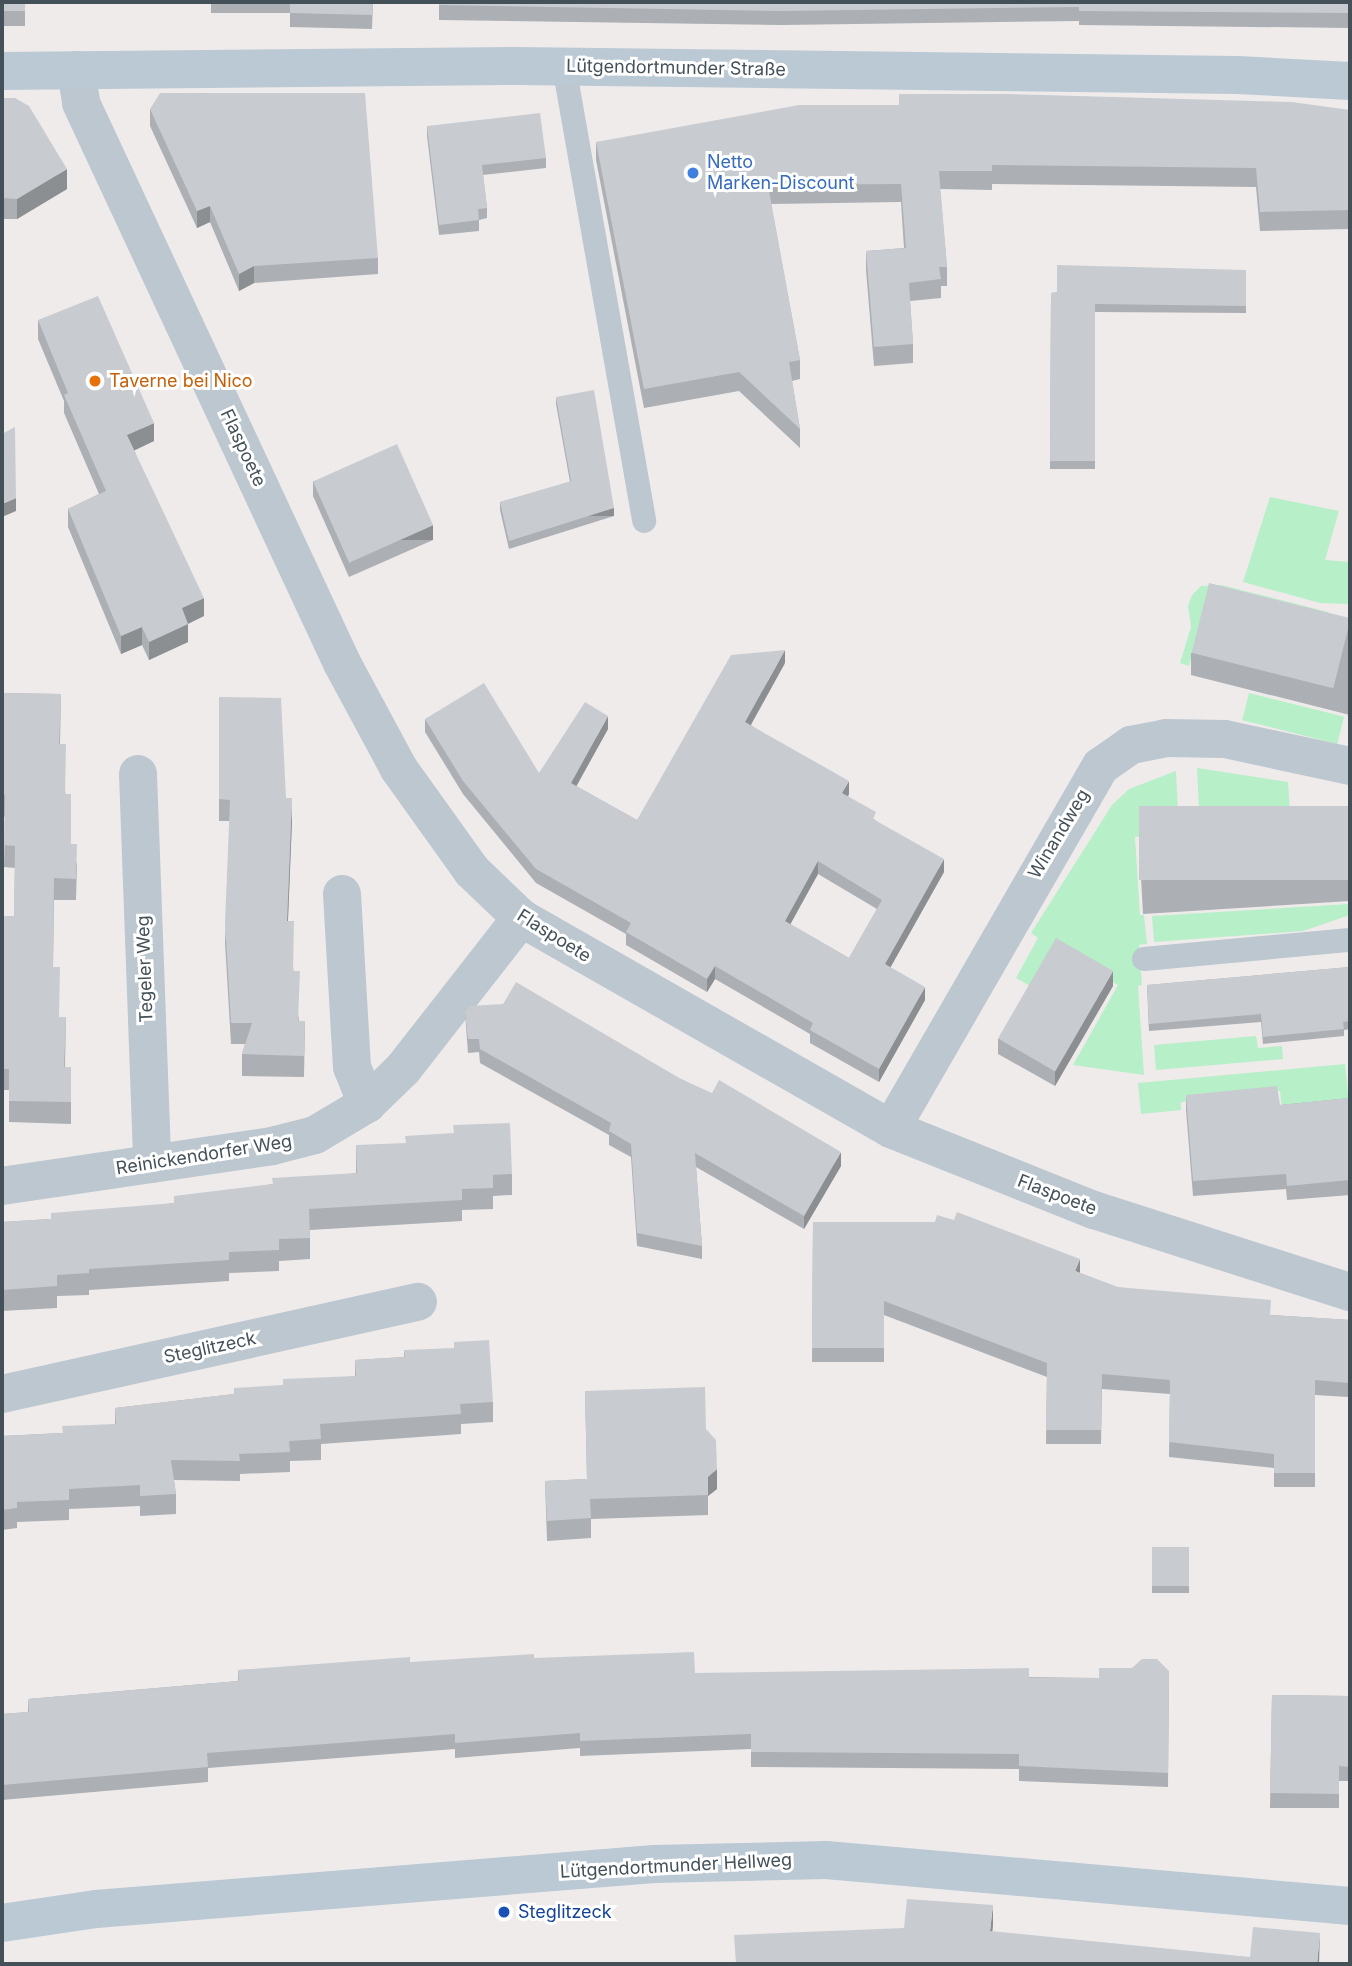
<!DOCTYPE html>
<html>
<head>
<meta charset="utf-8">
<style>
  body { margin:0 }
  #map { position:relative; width:1352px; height:1966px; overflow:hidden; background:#efebeb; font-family:Inter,sans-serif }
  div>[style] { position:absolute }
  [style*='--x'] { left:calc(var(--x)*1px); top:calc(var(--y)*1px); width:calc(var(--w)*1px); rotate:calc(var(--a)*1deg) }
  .green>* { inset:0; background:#b7efc8; transform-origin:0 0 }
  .lane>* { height:24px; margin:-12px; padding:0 12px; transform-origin:12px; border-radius:12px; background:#bcc7cf }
  .street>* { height:38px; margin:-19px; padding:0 19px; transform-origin:19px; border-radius:19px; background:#bcc7cf }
  .secondary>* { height:38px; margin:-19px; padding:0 19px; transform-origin:19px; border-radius:19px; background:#bbc9d4 }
  .wall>* { inset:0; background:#acafb4; transform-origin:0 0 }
  .shaded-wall>* { inset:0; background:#8c8f92; transform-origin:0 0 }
  .building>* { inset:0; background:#c8ccd1; transform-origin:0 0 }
  .dots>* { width:19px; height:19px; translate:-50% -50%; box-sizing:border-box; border:4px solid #fff; border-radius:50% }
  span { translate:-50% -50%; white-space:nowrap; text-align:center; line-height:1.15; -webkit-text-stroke:6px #fff; paint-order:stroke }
  .street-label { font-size:18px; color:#445159 }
  .shop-label { font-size:18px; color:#366cbe }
  .left { translate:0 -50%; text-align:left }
  .food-label { font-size:18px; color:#c56008 }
  .transit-label { font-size:18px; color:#164399 }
  .frame { position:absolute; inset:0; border:4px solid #445159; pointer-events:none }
</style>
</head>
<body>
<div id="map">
  <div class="green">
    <div style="clip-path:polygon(1270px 497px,1339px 511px,1325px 560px,1350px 562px,1350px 604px,1320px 603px,1243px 582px)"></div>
    <div style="clip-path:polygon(1221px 585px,1328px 612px,1325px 628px,1208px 598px,1189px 666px,1180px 663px,1191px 627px,1188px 606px,1192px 595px,1201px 586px)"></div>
    <div style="left:1249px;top:693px;width:98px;height:28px;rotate:14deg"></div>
    <div style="clip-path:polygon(1197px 768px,1288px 782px,1291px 826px,1200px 831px)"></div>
    <div style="clip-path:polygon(1176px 771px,1179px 833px,1135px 837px,1140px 915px,1144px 915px,1147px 944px,1139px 945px,1142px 985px,1138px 986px,1144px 1075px,1073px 1065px,1118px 985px,1052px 947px,1030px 986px,1016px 978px,1038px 938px,1031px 933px,1112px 805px,1129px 789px)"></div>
    <div style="clip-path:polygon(1350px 904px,1350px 915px,1303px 931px,1154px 942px,1152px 916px)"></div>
    <div style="clip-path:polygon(1256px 1036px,1258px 1048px,1282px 1046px,1283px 1059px,1156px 1070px,1154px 1045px)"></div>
    <div style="clip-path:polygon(1345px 1064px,1349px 1104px,1282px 1110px,1280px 1091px,1181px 1102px,1181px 1110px,1141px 1114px,1138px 1083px)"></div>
  </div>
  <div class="lane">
    <div style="--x:564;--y:66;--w:462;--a:80"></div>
    <div style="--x:1144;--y:959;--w:207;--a:-5.3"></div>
  </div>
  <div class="street">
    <div style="--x:76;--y:70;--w:33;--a:81"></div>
    <div style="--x:81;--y:103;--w:618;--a:65.01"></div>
    <div style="--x:342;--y:663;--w:120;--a:61.7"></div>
    <div style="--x:399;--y:769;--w:125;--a:54.4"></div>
    <div style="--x:472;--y:871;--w:68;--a:43.8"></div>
    <div style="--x:521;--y:918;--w:426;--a:29.7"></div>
    <div style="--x:891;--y:1129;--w:219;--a:21.8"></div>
    <div style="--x:1094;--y:1210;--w:269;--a:17.8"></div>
    <div style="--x:138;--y:774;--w:390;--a:87.9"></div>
    <div style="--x:342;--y:894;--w:173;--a:86.7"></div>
    <div style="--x:352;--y:1067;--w:40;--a:68"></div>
    <div style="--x:891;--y:1129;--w:419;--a:-60"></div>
    <div style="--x:1101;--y:766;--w:37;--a:-35"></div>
    <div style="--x:1131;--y:745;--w:36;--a:-11"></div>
    <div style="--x:1166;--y:738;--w:59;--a:1"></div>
    <div style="--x:1225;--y:739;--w:128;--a:12.2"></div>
    <div style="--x:2;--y:1186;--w:273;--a:-8.4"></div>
    <div style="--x:272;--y:1146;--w:44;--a:-14.3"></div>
    <div style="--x:315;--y:1135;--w:61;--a:-30.8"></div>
    <div style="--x:367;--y:1104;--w:50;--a:-44.2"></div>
    <div style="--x:403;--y:1069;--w:192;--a:-52"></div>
    <div style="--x:2;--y:1394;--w:426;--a:-12.5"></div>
  </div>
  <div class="secondary">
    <div style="--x:2;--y:71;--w:514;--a:-0.56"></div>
    <div style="--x:516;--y:66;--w:721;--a:0.72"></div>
    <div style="--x:1237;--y:75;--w:113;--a:3"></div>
    <div style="--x:2;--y:1923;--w:95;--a:-8.5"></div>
    <div style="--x:96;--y:1909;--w:560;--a:-4.61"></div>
    <div style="--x:654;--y:1864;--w:172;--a:-1.3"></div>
    <div style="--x:826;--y:1860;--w:526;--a:5.02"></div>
  </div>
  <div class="wall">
    <div style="left:2px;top:2px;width:23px;height:24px"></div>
    <div style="clip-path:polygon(211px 2px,373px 2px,372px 29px,290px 27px,290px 13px,211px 13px)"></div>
    <div style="clip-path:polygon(439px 2px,1350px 2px,1350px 28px,1079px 25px,1079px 21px,783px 25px,439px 20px)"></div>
    <div style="clip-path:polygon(2px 98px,67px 189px,17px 219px,2px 219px)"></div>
    <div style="clip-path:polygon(150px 109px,378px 258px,378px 274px,254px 283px,239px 291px,210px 222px,197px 228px,150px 126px)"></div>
    <div style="clip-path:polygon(1350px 110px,1350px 229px,1260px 231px,1256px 187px,992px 184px,992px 190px,940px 189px,947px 267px,947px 286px,941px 286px,941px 298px,910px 301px,913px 344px,913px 363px,874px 366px,866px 270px,866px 251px,904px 248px,901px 202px,771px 204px,800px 360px,800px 379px,792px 381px,800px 429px,800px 448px,739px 391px,644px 408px,596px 160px,596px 142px)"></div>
    <div style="clip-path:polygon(427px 126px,546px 158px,546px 168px,483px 175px,487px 208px,487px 218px,479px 220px,479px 231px,439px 235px,427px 136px)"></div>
    <div style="clip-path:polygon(1246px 270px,1246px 313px,1095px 312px,1095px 469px,1050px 469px,1051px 293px)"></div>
    <div style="clip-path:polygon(38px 320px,154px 441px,134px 450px,204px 616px,188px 623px,188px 642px,149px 660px,142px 645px,121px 654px,68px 527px,68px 509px,99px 494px,64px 413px,64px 401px,38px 339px)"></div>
    <div style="clip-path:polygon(556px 397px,614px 516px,509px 549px,500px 510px,500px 502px,570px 482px,556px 404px)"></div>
    <div style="clip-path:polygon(313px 481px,433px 540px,349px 577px,313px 496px)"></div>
    <div style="clip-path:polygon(1350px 619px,1350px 715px,1191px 675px,1191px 653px)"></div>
    <div style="clip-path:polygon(evenodd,785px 663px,751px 725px,849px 794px,848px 796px,876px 821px,944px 872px,890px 968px,925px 1000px,879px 1082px,810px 1043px,810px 1034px,715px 979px,707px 992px,626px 945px,626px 934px,536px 883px,463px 794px,425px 732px,425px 719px,539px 773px,608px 729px,576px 786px,637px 820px,785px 663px,818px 874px,877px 909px,849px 958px,790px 924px,818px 874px)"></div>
    <div style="clip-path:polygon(2px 693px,61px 694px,60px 744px,71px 844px,77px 865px,76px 900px,54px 900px,53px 967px,59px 1017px,66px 1017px,65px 1067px,71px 1067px,71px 1124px,9px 1122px,9px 1090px,2px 1090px,2px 916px,14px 916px,15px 868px,4px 867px,5px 817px,2px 816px)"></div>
    <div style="clip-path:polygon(219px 697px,286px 798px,292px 820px,288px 921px,299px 1021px,305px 1021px,304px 1077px,242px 1076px,242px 1054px,245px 1044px,231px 1044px,225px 943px,230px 821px,219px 821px)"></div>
    <div style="clip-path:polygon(1350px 806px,1350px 901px,1143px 914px,1139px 840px,1139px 818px)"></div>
    <div style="clip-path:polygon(1350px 967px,1350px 1029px,1344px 1030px,1344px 1036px,1263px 1044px,1261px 1022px,1149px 1031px,1147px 985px)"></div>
    <div style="clip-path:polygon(1113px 986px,1055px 1086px,998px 1054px,998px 1039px)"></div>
    <div style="clip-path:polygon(465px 1012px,681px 1079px,841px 1166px,804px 1229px,696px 1167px,702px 1246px,702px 1259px,637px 1246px,631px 1157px,609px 1145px,609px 1135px,480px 1063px,479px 1052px,468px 1053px)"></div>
    <div style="clip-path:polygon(1186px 1095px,1280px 1105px,1350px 1098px,1350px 1195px,1287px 1200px,1286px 1189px,1193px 1196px,1186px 1110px)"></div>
    <div style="clip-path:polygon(356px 1145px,512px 1174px,512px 1195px,493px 1196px,493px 1209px,462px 1210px,462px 1221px,310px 1230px,310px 1259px,279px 1261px,279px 1271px,229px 1273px,229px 1281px,89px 1290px,89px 1295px,57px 1296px,57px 1308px,2px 1311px,2px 1222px,51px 1219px,174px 1203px,272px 1184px,356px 1173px)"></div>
    <div style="clip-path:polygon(813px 1222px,1080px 1273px,1117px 1287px,1271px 1315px,1350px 1320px,1348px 1397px,1315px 1395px,1315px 1487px,1274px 1487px,1274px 1468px,1169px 1457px,1170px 1394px,1102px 1389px,1101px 1444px,1046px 1444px,1047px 1377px,884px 1315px,884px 1362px,812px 1362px)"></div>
    <div style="clip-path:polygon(404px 1350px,493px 1402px,493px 1422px,461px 1424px,461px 1434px,321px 1444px,321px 1460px,290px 1461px,290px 1472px,240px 1474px,240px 1481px,174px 1480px,176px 1494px,176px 1514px,140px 1516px,140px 1506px,69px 1509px,69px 1520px,17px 1522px,17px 1528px,2px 1530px,2px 1436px,62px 1433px,115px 1424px,115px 1408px,234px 1394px,283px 1385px,355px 1376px,355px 1360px,404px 1357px)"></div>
    <div style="clip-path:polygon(585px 1391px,706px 1429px,717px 1489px,708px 1496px,708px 1515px,591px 1519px,591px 1538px,547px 1541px,545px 1481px,587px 1479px)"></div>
    <div style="left:1152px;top:1547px;width:37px;height:46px"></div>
    <div style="clip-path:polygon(534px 1658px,695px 1673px,1099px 1678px,1169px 1671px,1168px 1787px,1019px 1781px,1019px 1769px,751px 1767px,751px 1749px,580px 1756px,580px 1748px,455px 1758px,455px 1749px,208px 1768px,208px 1782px,2px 1800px,2px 1714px,28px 1712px,28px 1699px,238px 1681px,238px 1670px)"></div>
    <div style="clip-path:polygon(1272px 1695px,1350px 1696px,1350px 1781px,1339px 1781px,1339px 1808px,1270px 1808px)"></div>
  </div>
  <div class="shaded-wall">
    <div style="clip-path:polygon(67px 169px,67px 189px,17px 219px,17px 199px)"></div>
    <div style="clip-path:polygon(210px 206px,210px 222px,197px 228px,197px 211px)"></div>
    <div style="clip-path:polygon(254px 266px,254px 283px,239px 291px,239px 274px)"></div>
    <div style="clip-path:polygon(154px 423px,154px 441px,127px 454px,127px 435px)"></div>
    <div style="clip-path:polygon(16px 498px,16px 511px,2px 517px,2px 504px)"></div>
    <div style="left:614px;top:508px;width:8px;height:110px;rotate:90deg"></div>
    <div style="left:433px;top:525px;width:15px;height:92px;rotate:90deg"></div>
    <div style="clip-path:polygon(204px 598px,204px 616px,182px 627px,182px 608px)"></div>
    <div style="clip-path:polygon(188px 624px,188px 642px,149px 660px,149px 642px)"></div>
    <div style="clip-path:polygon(142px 627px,142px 645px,121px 654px,121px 636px)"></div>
    <div style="clip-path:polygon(785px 650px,785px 663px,745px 735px,745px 722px)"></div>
    <div style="clip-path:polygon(608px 716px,608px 729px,571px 796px,571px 783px)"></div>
    <div style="clip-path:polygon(849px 781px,849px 794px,842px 806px,842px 793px)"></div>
    <div style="clip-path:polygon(292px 798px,292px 820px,287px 942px,287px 921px)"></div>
    <div style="clip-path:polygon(944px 859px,944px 872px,885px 977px,885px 964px)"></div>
    <div style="clip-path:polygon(818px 861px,818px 874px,785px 934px,785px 921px)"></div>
    <div style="clip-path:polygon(715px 966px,715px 979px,707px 992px,707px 979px)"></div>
    <div style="clip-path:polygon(1113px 971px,1113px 986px,1055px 1086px,1055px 1071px)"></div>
    <div style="clip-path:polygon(925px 987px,925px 1000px,879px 1082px,879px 1069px)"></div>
    <div style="clip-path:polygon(841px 1152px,841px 1166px,804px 1229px,804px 1216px)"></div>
    <div style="clip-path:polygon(1080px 1259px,1080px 1273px,1075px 1271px)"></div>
    <div style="clip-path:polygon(1350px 1342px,1350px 1356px,1348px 1397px,1348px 1383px)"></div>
    <div style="clip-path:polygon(717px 1469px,717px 1489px,708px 1496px,708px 1477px)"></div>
    <div style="clip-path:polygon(993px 1905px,993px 1926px,990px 1952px,990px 1931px)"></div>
    <div style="clip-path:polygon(1320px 1933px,1319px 1964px,1317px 1964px)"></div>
  </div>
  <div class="building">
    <div style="left:2px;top:2px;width:23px;height:9px"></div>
    <div style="clip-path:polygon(290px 2px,373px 2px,372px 15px,290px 13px)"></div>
    <div style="clip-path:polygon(439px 2px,1350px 2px,1350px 13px,1079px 11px,1079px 7px,783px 11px,439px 5px)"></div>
    <div style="clip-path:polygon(160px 93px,365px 93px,378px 258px,254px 266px,239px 274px,210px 206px,197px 211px,150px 109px)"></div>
    <div style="clip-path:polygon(899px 94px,1009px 94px,1292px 102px,1350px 110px,1350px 210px,1260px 212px,1256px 168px,992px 165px,992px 171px,939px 171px,947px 267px,939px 267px,941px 279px,909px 283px,913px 344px,874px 347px,866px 251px,906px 248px,901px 184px,768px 185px,800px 360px,789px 362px,800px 429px,739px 372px,644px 389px,596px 142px,799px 105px,899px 105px)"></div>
    <div style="clip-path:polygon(2px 98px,15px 98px,29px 106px,67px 169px,17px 199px,2px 198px)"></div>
    <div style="clip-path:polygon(540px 113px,546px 158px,482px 165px,487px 208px,478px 209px,479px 220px,439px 225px,427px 126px)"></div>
    <div style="clip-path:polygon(1057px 265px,1246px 270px,1246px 306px,1095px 304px,1095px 461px,1050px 461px,1051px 293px,1057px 293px)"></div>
    <div style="clip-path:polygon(98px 296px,154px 423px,127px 435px,204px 598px,182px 608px,188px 624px,149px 642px,142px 627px,121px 636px,68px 509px,106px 491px,64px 395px,68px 393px,38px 320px)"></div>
    <div style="clip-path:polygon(594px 390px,614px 508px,509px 541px,500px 502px,571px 481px,556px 397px)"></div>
    <div style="clip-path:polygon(15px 427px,16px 498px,2px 504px,2px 434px)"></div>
    <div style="left:397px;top:444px;width:89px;height:92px;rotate:66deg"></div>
    <div style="left:1209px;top:583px;width:146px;height:72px;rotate:14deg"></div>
    <div style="clip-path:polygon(evenodd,785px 650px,745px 722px,849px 781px,842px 793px,876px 812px,873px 819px,944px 859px,885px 964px,925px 987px,879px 1069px,810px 1030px,813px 1023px,715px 966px,707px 979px,626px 932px,631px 923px,536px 869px,463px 781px,425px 719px,484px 683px,539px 773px,585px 702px,608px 716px,571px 783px,637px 820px,731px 655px,785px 650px,818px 861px,882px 900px,849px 958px,785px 921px,818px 861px)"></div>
    <div style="clip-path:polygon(2px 693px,61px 694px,59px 744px,66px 744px,65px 794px,71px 794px,71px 844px,77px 844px,76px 879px,54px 878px,53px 967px,60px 967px,59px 1017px,66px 1017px,64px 1067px,71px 1067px,71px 1102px,9px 1101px,9px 1069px,2px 1069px,2px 916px,14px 916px,15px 846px,4px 845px,5px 795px,2px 795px)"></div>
    <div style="clip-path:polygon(219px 697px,281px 698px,286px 798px,292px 798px,287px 921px,294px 921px,293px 971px,300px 971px,298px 1021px,305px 1021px,304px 1056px,242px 1054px,252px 1023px,231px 1023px,225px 922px,230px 800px,219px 799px)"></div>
    <div style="left:1350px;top:806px;width:74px;height:211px;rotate:90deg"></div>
    <div style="left:1056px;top:938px;width:66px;height:116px;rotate:30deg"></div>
    <div style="clip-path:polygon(1350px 967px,1350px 1021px,1343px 1022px,1344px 1029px,1263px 1037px,1261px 1014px,1149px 1024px,1147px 985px)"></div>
    <div style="clip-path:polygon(516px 982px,681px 1079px,712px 1093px,719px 1080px,841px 1152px,804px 1216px,695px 1153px,702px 1246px,637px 1233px,631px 1144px,609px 1131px,611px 1123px,480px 1049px,479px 1039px,468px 1039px,465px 1012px,470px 1006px,503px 1004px)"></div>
    <div style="clip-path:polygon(1277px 1086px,1280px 1105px,1350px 1098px,1350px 1180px,1287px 1186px,1286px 1174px,1193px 1181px,1186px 1095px)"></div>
    <div style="clip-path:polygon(510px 1123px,512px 1174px,493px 1175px,493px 1188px,462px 1189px,462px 1200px,309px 1209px,310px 1238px,279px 1239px,279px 1250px,229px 1252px,229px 1260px,89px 1269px,89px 1273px,57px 1275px,57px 1286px,2px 1290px,2px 1222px,51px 1219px,51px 1213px,174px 1203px,174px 1196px,273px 1184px,272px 1178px,357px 1173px,356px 1145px,406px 1143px,405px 1136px,454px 1133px,453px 1125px)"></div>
    <div style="clip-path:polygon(957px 1212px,1080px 1259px,1075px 1271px,1117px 1287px,1271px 1300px,1270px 1315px,1350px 1320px,1350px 1342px,1348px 1383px,1315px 1380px,1315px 1473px,1274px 1473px,1274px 1454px,1169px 1442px,1170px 1380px,1102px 1374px,1101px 1430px,1046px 1430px,1047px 1363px,884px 1301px,884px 1348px,812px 1348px,813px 1222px,935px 1222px,937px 1215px,954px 1220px)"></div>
    <div style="clip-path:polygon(489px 1340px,493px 1402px,460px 1404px,461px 1414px,320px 1424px,321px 1439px,289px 1441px,290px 1452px,239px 1454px,240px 1461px,171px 1460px,176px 1494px,140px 1496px,140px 1485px,69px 1489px,69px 1500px,17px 1502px,17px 1508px,2px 1510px,2px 1436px,63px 1433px,62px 1426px,116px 1424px,115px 1408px,234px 1394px,234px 1388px,283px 1385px,283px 1379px,356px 1376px,355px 1360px,405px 1357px,404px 1350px,454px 1348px,454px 1342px)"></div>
    <div style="clip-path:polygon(705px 1387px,706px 1429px,716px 1440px,717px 1469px,708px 1477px,708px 1495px,590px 1499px,591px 1518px,547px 1521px,545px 1481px,587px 1479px,585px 1391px)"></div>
    <div style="left:1152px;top:1547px;width:37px;height:39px"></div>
    <div style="clip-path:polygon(694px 1652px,695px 1673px,1029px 1668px,1029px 1678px,1099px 1678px,1099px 1668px,1132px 1668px,1142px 1659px,1157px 1659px,1169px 1671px,1168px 1773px,1019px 1766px,1019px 1754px,751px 1752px,751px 1734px,580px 1741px,580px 1733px,455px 1743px,455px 1734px,207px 1753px,208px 1767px,2px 1785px,2px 1714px,29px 1712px,28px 1699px,239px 1681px,238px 1670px,410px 1657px,410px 1662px,534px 1654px,534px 1658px)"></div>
    <div style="clip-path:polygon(1272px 1695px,1350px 1696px,1350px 1767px,1339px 1766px,1339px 1794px,1270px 1793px)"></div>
    <div style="clip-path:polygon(907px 1899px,993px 1905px,990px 1931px,1250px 1957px,1253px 1927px,1320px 1933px,1317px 1964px,736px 1964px,734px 1935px,904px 1928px)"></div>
  </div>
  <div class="dots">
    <div style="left:693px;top:173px;background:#3f7fe0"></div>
    <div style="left:95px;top:381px;background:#e8710a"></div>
    <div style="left:504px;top:1912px;background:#1a4fb4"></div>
  </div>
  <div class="street-label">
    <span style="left:676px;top:68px;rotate:1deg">Lütgendortmunder Straße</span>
    <span style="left:243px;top:448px;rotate:65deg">Flaspoete</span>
    <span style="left:1059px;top:834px;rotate:-59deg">Winandweg</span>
    <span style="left:554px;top:936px;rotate:32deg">Flaspoete</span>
    <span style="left:145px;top:969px;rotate:-92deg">Tegeler Weg</span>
    <span style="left:204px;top:1155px;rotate:-9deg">Reinickendorfer Weg</span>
    <span style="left:1057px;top:1195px;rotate:21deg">Flaspoete</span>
    <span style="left:210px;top:1348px;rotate:-12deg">Steglitzeck</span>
    <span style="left:676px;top:1866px;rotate:-3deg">Lütgendortmunder Hellweg</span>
  </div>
  <div class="shop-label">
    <span class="left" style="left:707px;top:173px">Netto<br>Marken-Discount</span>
  </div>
  <div class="food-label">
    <span class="left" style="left:109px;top:381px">Taverne bei Nico</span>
  </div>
  <div class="transit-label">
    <span class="left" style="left:518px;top:1912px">Steglitzeck</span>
  </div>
  <div class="frame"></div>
</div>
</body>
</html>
